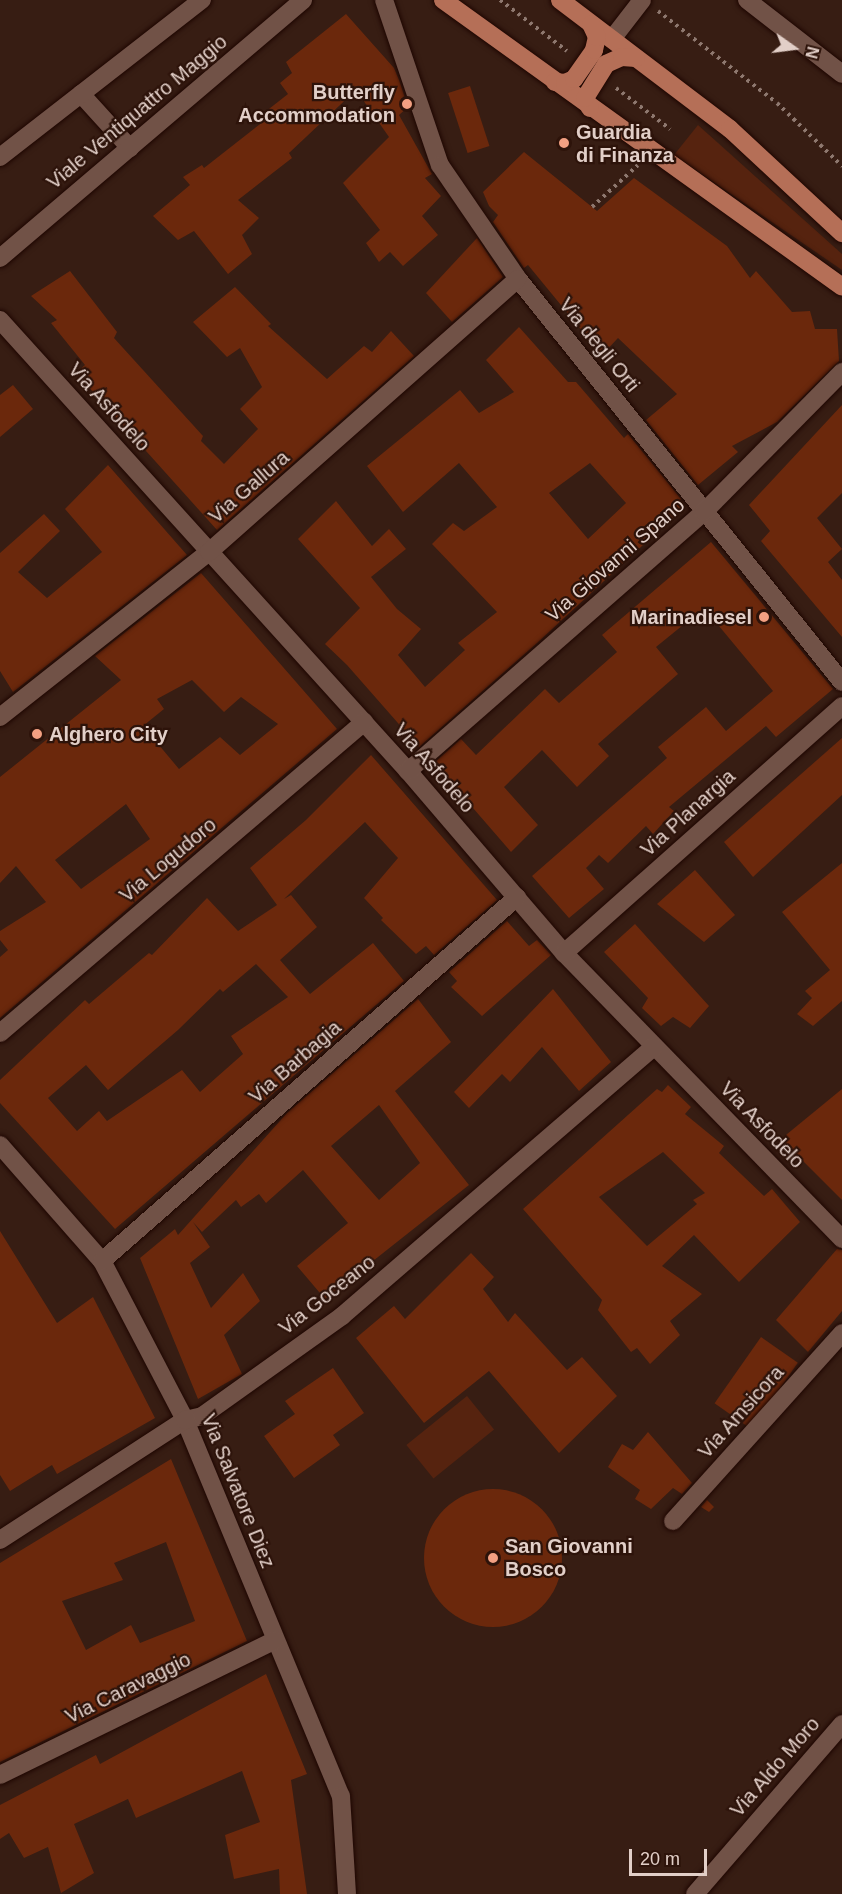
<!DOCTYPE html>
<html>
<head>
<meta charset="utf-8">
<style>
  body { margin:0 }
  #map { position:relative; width:842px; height:1894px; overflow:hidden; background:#371d13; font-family:Arial,sans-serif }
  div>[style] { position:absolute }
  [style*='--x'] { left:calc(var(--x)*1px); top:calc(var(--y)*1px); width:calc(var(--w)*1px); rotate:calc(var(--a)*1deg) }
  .green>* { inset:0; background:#56230f; transform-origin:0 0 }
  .building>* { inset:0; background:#6b280c; transform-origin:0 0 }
  .round { border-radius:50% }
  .path>* { height:4px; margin-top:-2px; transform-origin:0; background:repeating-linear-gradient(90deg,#8e786f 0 3px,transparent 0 7.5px) }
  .roads { filter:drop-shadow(0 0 2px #1e0601) drop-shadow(0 0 2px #1e0601) }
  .minor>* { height:18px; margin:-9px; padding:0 9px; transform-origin:9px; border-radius:9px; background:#715247 }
  .major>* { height:18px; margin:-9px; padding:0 9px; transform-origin:9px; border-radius:9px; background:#b56f57 }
  .dots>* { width:16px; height:16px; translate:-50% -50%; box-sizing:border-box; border:3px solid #2d130a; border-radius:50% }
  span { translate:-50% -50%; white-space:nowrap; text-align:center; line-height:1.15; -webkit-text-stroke:4.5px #2d130a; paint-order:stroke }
  .poi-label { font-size:20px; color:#e2cfc8; font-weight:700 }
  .right { translate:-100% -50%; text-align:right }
  .left { translate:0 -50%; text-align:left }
  .street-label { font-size:20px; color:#e2cfc8 }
  .north { position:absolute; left:764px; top:18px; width:60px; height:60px; -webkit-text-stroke:4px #2d130a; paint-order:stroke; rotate:104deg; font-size:16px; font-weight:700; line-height:24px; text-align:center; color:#e2cfc8 }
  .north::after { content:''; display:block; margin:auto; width:21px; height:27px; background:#e2cfc8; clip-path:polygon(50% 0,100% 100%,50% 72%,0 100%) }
  .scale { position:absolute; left:629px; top:1849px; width:78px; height:27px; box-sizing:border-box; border:3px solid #e2cfc8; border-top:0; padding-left:8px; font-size:18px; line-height:21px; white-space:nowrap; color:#e2cfc8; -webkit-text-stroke:4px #2d130a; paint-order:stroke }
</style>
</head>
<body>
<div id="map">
  <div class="green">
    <div style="clip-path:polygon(698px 125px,842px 254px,842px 270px,674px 155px)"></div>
    <div style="left:467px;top:1396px;width:43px;height:78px;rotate:51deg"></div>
  </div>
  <div class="building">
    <div style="clip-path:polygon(346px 14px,394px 68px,399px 80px,408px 107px,399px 115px,432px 174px,425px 178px,441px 196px,422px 216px,438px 235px,403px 266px,390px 252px,379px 262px,366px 243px,380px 230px,343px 183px,389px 137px,356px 90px,289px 153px,292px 158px,238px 200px,259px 218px,242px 235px,252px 254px,228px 274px,194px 231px,178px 240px,153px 216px,190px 185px,183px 177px,202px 165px,204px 168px,264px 121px,260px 116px,288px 94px,280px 83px,292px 73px,286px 62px)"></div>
    <div style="left:470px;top:86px;width:63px;height:23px;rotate:72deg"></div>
    <div style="clip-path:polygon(524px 152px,597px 211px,634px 178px,727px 246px,750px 278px,756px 271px,792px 312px,810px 311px,815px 329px,837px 329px,839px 361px,777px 422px,732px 446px,738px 452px,698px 485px,646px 420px,677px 394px,618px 338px,602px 355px,528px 265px,524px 268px,493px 222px,498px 215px,489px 206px,483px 192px)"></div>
    <div style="clip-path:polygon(477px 238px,503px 277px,452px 322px,426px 293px)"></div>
    <div style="clip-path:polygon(70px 271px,117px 332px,114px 338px,203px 436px,201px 441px,224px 464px,258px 429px,240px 409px,262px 387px,240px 348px,227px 357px,193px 322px,235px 287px,271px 324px,268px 326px,327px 379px,364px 346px,372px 352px,391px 331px,414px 356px,217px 530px,76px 373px,85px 365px,51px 323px,57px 320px,31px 296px)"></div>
    <div style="clip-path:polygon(evenodd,519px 327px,568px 382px,576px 382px,624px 438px,628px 434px,681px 499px,678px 502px,683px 508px,537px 643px,419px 747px,347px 665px,325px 644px,360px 608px,298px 539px,336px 501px,372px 546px,389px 529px,406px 549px,371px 577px,397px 609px,421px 629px,398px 655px,425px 687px,465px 650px,458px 643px,497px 612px,432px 544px,453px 523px,464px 531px,497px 507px,459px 463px,403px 512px,367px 466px,460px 390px,479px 413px,514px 392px,486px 360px,519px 327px,590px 463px,626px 503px,588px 539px,549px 493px,590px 463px)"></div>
    <div style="clip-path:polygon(13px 385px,33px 409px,0 437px,0 395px)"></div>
    <div style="clip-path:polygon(842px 405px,842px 493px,817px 518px,842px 549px,828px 562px,842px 580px,842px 637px,761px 541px,770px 531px,749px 505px)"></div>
    <div style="clip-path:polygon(108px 465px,187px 555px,13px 692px,0 671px,0 553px,44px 514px,60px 531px,18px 572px,47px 598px,102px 552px,65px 509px)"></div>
    <div style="clip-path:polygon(711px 542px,833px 689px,776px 737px,766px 726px,669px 807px,674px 811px,653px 834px,646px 826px,608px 863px,599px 855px,586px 868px,604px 889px,569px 918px,532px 876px,667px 758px,658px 747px,706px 707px,726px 731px,773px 691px,704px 608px,656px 647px,678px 674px,598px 744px,609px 756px,577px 787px,542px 750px,504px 787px,538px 825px,511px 852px,434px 763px,461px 739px,476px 755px,545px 689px,559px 703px,617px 652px,602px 635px)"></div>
    <div style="clip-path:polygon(evenodd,201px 573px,337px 729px,0 1018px,0 957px,8px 950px,0 940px,0 931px,46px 902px,16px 866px,0 883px,0 777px,121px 680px,95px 656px,201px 573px,192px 680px,224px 712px,241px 697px,278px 724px,240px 755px,220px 737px,179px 769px,143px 726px,164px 709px,157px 699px,192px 680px,201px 573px,126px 804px,150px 839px,81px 889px,55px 860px,126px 804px)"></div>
    <div style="clip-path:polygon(842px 738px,842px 795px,753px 877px,724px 842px)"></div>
    <div style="clip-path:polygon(evenodd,371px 755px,497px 900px,434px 955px,426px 946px,416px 954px,381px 920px,383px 918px,364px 898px,398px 858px,365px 822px,284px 899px,291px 895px,317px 927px,280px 960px,310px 994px,373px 943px,404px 981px,115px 1229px,0 1103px,0 1080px,85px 1000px,89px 1004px,149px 953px,152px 955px,207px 898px,238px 931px,277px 905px,250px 868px,306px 820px,371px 755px,256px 964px,288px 997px,231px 1036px,243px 1054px,200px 1092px,182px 1070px,107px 1121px,99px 1111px,77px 1131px,48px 1098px,86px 1065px,108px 1090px,178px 1030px,220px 989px,223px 992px,256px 964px)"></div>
    <div style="clip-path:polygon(842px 863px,842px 1001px,813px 1026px,797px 1014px,812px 998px,805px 991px,830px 970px,782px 912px)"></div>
    <div style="clip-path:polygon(695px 870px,735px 915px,704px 942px,657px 904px)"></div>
    <div style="clip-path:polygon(507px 921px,529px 946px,537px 940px,551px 955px,482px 1016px,451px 987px,457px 981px,449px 972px)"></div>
    <div style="clip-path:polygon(635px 924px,709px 1006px,690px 1028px,673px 1017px,661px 1026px,642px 1008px,648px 998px,604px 952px)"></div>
    <div style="clip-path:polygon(553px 989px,611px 1062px,579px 1091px,542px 1047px,510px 1082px,502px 1074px,469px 1108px,454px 1092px)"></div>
    <div style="clip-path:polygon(evenodd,418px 999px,451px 1042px,395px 1091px,469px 1185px,325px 1299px,297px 1266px,348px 1223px,303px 1170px,266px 1203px,259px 1194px,241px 1207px,236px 1200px,202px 1232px,193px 1222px,210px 1247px,190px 1263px,211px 1308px,243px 1273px,260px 1301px,224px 1335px,242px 1374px,198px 1399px,140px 1258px,175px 1229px,178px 1235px,287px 1113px,418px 999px,379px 1105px,420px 1163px,379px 1200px,331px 1146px,379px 1105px)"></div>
    <div style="clip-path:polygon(evenodd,668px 1085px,691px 1107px,685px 1114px,724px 1146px,719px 1153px,764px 1196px,772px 1189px,800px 1222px,739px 1282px,694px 1235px,662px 1266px,702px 1294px,670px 1321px,680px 1335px,650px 1364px,637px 1348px,631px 1352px,598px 1310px,602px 1300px,523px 1209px,657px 1089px,662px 1092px,668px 1085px,663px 1152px,705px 1193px,693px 1200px,697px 1204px,647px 1246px,599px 1197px,663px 1152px)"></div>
    <div style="clip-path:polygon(842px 1089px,842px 1200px,781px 1139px)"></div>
    <div style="clip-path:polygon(0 1231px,57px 1323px,93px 1297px,155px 1418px,57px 1474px,52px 1465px,10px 1491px,0 1475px)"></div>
    <div style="clip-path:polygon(837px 1249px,842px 1250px,842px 1311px,808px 1352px,776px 1320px)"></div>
    <div style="clip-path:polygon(471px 1253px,494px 1277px,483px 1289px,508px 1322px,515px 1313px,567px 1370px,582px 1357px,617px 1396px,559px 1453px,489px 1371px,424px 1423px,356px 1338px,394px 1306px,405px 1319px)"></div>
    <div style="left:761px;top:1337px;width:45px;height:81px;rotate:35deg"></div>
    <div style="clip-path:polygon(333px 1368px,364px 1413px,333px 1435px,340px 1445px,294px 1478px,264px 1436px,295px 1414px,285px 1401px)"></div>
    <div style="clip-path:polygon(648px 1432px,692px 1483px,682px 1494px,673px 1488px,651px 1509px,635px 1499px,640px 1490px,608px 1467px,622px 1444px,633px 1450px)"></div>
    <div style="clip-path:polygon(evenodd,171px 1459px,247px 1641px,0 1762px,0 1563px,171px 1459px,166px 1542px,195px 1621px,140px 1643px,131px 1625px,86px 1650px,62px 1601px,123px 1580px,114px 1563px,166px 1542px)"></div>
    <div class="round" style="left:424px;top:1489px;width:138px;height:138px"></div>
    <div style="clip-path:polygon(707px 1500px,714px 1507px,709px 1512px,701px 1507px)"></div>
    <div style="clip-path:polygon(266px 1674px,307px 1774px,291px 1780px,307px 1894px,280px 1894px,279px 1869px,234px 1879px,225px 1835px,260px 1822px,242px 1771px,136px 1818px,128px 1799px,74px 1824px,94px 1873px,61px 1893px,48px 1847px,24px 1858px,9px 1833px,0 1839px,0 1805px,96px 1755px,100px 1764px)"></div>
  </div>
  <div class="path">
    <div style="--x:500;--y:0;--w:84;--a:37.3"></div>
    <div style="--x:658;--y:11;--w:150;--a:37.7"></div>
    <div style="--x:777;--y:103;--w:91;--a:44.1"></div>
    <div style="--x:616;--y:88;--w:68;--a:37.2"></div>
    <div style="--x:592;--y:207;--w:62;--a:-42.4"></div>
  </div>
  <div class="roads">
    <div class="minor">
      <div style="--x:384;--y:0;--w:174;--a:71.3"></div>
      <div style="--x:440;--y:165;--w:138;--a:55.6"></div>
      <div style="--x:518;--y:279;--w:517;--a:51.2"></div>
      <div style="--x:747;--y:0;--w:120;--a:37.9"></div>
      <div style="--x:612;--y:39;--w:49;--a:-52.4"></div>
      <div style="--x:81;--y:94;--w:73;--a:47.8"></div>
      <div style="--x:0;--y:157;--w:256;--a:-37.9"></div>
      <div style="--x:0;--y:258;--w:398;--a:-40.4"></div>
      <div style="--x:0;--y:320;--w:608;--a:47.87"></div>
      <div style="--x:408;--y:771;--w:240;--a:49.4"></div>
      <div style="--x:564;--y:953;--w:399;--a:45.8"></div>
      <div style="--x:0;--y:717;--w:266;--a:-38.3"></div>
      <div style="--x:209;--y:552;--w:412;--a:-41.5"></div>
      <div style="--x:408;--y:771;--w:393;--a:-41.2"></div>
      <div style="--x:704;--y:512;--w:197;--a:-45.4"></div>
      <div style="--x:564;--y:953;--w:372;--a:-41.6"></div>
      <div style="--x:0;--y:1033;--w:479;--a:-40.5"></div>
      <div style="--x:0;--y:1145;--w:154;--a:48.7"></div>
      <div style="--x:102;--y:1261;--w:179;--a:62.4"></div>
      <div style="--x:185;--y:1420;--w:407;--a:67.5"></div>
      <div style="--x:341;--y:1796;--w:98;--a:86.5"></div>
      <div style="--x:102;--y:1261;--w:552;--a:-41.25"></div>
      <div style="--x:673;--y:1521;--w:253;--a:-48"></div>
      <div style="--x:0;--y:1540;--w:221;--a:-33"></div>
      <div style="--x:185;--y:1420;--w:17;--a:-13"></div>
      <div style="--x:202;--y:1416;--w:172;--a:-35.5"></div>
      <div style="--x:342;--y:1316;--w:412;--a:-40.8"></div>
      <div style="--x:0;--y:1775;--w:306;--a:-26.1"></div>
      <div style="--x:695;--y:1894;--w:225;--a:-49.1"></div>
    </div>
    <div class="major">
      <div style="--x:443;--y:0;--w:491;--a:35.7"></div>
      <div style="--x:560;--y:0;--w:213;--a:37.2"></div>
      <div style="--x:730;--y:129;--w:153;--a:42.9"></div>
      <div style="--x:555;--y:82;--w:10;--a:6"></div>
      <div style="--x:565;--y:83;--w:10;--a:-24"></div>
      <div style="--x:574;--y:79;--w:35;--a:-55"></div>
      <div style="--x:594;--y:50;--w:13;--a:-77"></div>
      <div style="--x:597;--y:37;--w:14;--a:-115"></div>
      <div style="--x:590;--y:108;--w:11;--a:-117"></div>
      <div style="--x:585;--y:98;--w:40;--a:-58"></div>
      <div style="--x:606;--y:64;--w:17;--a:-24"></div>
      <div style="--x:622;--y:57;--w:14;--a:4"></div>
    </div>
  </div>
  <div class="dots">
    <div style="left:407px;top:104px;background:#f3a082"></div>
    <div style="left:564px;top:143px;background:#f3a082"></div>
    <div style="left:764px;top:617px;background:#f3a082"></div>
    <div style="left:37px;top:734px;background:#f3a082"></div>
    <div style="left:493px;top:1558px;background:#f3a082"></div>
  </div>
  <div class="poi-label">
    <span class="right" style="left:395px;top:104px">Butterfly<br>Accommodation</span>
    <span class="left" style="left:576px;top:144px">Guardia<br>di Finanza</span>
    <span class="right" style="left:752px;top:617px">Marinadiesel</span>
    <span class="left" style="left:49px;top:734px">Alghero City</span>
    <span class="left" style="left:505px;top:1558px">San Giovanni<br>Bosco</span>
  </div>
  <div class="street-label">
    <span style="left:137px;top:112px;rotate:-40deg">Viale Ventiquattro Maggio</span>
    <span style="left:599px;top:345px;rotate:51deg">Via degli Orti</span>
    <span style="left:109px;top:407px;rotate:48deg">Via Asfodelo</span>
    <span style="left:249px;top:487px;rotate:-41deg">Via Gallura</span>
    <span style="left:615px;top:560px;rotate:-41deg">Via Giovanni Spano</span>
    <span style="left:434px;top:768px;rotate:49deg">Via Asfodelo</span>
    <span style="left:688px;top:813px;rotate:-42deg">Via Planargia</span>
    <span style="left:168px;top:860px;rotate:-40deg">Via Logudoro</span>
    <span style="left:295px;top:1062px;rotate:-41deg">Via Barbagia</span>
    <span style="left:762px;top:1125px;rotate:46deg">Via Asfodelo</span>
    <span style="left:327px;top:1295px;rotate:-38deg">Via Goceano</span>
    <span style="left:741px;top:1412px;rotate:-48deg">Via Amsicora</span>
    <span style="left:238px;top:1491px;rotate:68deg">Via Salvatore Diez</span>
    <span style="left:128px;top:1688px;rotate:-26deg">Via Caravaggio</span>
    <span style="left:775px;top:1767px;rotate:-49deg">Via Aldo Moro</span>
  </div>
  <div class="north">N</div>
  <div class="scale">20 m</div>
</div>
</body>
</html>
